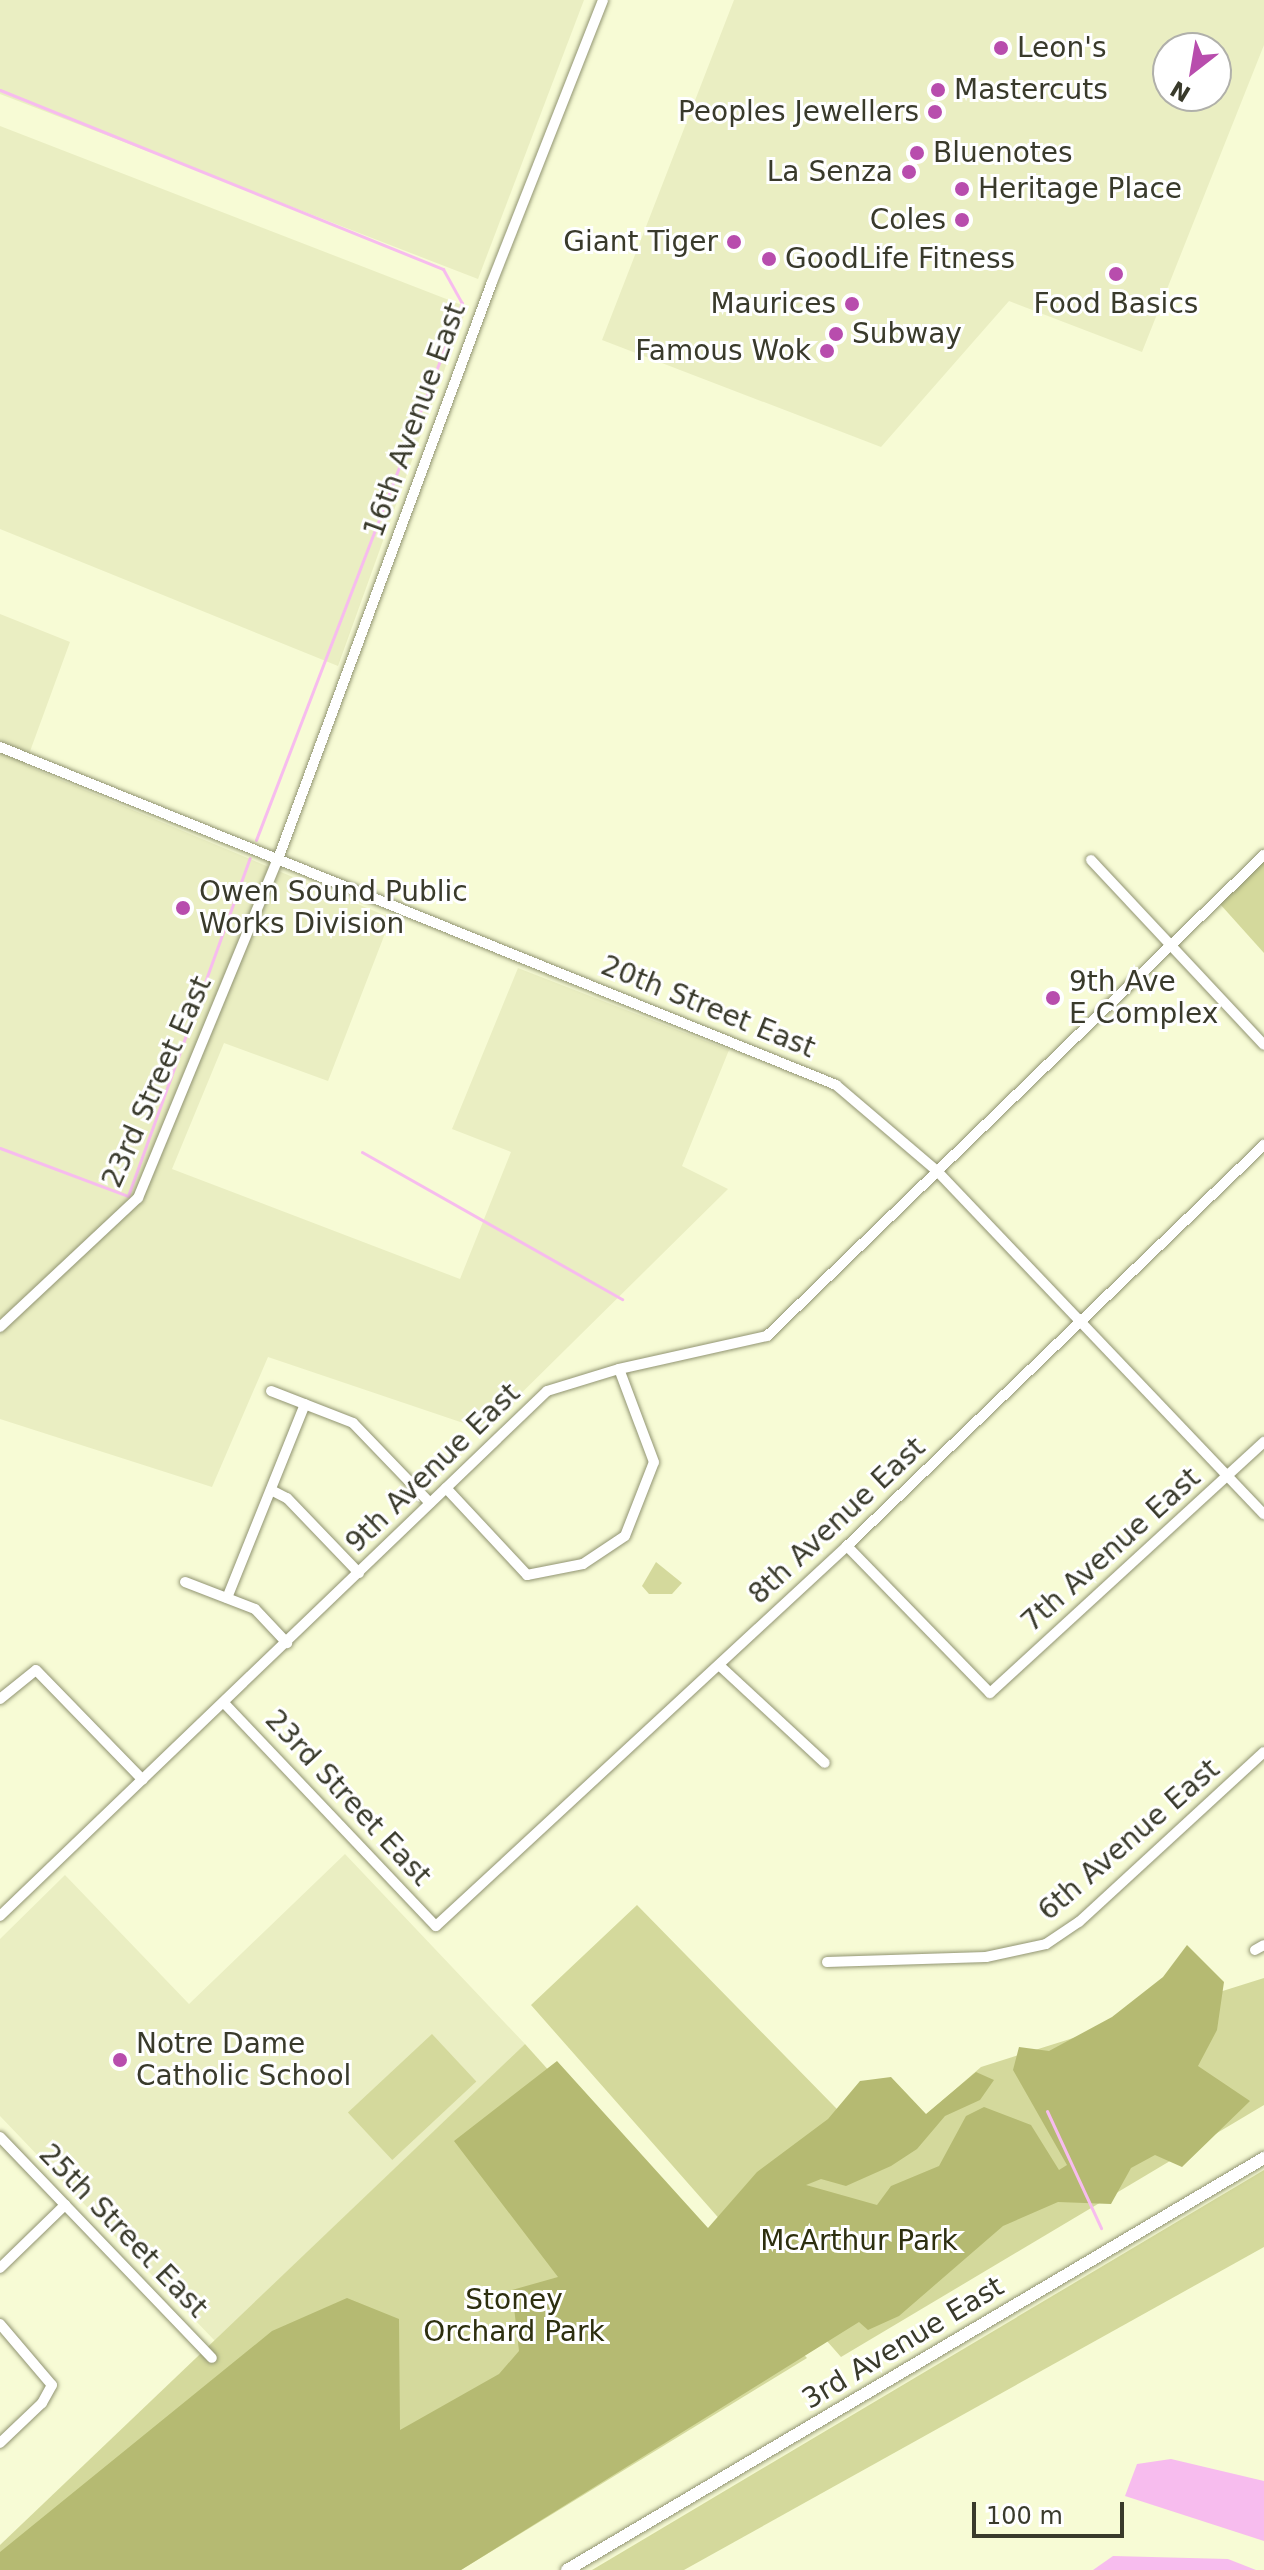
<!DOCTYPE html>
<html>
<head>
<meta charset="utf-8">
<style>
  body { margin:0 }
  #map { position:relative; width:1264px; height:2570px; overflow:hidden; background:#f7fbd5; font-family:"DejaVu Sans",sans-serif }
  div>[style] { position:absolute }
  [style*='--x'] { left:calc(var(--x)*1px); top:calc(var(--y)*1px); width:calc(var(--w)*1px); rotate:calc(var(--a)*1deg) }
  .built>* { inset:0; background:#eaeec2 }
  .green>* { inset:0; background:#d4d99c; transform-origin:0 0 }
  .forest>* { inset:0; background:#b5ba72 }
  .water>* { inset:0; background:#f7bcee }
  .stream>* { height:3px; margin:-1.5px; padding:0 1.5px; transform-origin:1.5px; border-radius:1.5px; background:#f7bcee }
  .roads { filter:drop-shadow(0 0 2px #919472) drop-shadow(0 0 2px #919472) }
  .minor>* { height:10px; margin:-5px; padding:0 5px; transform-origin:5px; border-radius:5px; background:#fff }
  .major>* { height:12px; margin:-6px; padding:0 6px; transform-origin:6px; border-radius:6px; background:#fff }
  .dots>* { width:22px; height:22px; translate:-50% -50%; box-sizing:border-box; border:4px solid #fff; border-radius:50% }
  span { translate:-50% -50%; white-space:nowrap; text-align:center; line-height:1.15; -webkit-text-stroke:6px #fff; paint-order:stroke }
  .poi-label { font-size:28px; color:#393a2b }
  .left { translate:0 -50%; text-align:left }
  .right { translate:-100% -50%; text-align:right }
  .street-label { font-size:28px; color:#393a2b }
  .park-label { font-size:28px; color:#2d2f0f }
  .north { position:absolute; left:1152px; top:32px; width:80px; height:80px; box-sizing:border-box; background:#fff; border:2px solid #b0b0aa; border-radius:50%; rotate:211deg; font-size:22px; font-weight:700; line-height:32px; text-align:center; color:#393a2b }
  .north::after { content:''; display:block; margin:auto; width:28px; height:36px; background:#b84dad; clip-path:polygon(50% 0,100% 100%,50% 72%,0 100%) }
  .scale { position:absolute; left:972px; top:2502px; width:152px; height:36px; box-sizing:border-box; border:4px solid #393a2b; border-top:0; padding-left:10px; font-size:24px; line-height:28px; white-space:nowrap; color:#393a2b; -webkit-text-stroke:6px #fff; paint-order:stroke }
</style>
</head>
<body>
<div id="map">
  <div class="built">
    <div style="clip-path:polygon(0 0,584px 0,478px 279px,0 94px)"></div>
    <div style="clip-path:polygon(evenodd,734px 0,1264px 0,1264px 45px,1142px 352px,1009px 301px,881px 447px,602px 340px,734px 0,1168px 48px,1216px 48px,1216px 96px,1168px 96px,1168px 48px)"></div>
    <div style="clip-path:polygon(0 126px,467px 307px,338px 666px,0 529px)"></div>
    <div style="clip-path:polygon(0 614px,70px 642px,25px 765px,391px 918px,328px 1081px,224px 1043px,172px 1169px,460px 1279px,511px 1152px,452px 1129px,518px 968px,729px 1050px,682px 1166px,728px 1189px,484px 1430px,268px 1357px,212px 1487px,0 1419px)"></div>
    <div style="clip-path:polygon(345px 1854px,525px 2044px,215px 2341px,0 2116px,0 1939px,65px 1875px,189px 2004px)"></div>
  </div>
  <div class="green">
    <div style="clip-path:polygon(1264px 861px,1264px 953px,1220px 904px)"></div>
    <div style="clip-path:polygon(656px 1562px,682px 1583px,672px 1594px,649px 1594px,642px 1586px)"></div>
    <div style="clip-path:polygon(637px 1905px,881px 2154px,981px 2067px,1264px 1978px,1264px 2105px,841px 2357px,531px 2005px)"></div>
    <div style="left:432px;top:2034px;width:65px;height:115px;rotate:47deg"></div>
    <div style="clip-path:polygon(525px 2044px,807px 2358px,461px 2570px,0 2570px,0 2545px)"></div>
    <div style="clip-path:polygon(1264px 2170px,1264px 2247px,684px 2570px,592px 2570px)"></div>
  </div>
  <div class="forest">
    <div style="clip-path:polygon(1187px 1945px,1224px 1982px,1217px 2030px,1198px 2066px,1250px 2101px,1182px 2167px,1155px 2155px,1131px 2168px,1111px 2204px,1058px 2202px,1003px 2226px,899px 2316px,868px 2330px,859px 2322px,461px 2570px,0 2570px,0 2552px,272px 2331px,347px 2298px,399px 2319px,400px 2430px,499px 2374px,519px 2351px,512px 2290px,558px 2277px,454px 2141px,557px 2061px,708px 2228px,757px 2172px,828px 2119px,860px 2081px,891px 2077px,926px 2114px,976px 2072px,994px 2080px,980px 2100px,945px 2116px,917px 2149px,891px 2166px,846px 2186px,821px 2179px,806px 2185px,877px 2205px,891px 2186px,939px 2166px,966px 2116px,984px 2107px,1031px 2125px,1059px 2170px,1067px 2165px,1013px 2070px,1019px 2047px,1049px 2051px,1112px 2017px,1163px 1977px)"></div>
  </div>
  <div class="water">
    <div style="clip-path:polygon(1171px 2459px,1264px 2481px,1264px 2541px,1125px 2496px,1137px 2464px)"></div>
    <div style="clip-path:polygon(1113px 2556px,1228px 2559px,1256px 2570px,1093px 2570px)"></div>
  </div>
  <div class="stream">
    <div style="--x:0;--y:90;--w:478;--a:22"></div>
    <div style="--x:443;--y:269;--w:39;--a:61"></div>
    <div style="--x:462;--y:303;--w:575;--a:110.99"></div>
    <div style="--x:0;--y:1148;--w:137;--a:20.6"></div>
    <div style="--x:128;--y:1196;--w:359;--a:-70.2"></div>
    <div style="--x:362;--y:1152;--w:299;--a:29.5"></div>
    <div style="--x:1047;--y:2111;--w:129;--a:65.2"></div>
  </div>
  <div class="roads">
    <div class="minor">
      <div style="--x:0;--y:747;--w:902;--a:22.01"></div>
      <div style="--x:836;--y:1085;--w:133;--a:40.4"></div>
      <div style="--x:937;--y:1171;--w:474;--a:46.4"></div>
      <div style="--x:1091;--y:860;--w:253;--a:46.9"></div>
      <div style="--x:0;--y:1327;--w:189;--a:-43.1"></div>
      <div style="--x:138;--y:1198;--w:367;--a:-67.6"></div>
      <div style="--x:278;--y:859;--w:615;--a:-69.65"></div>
      <div style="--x:492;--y:282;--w:303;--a:-68.5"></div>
      <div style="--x:271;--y:1391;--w:88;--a:21.3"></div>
      <div style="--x:353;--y:1423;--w:111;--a:46.1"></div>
      <div style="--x:446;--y:1488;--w:119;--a:47"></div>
      <div style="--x:527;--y:1575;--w:57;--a:-11.1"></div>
      <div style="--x:583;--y:1564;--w:50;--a:-33.7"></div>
      <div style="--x:625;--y:1536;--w:79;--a:-68.6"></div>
      <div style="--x:654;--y:1462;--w:99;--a:-110.6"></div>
      <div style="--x:271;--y:1490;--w:18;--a:27"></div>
      <div style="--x:287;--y:1498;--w:104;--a:46.2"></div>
      <div style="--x:847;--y:1546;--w:205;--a:45.8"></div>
      <div style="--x:990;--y:1693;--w:372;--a:-42.5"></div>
      <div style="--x:185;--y:1582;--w:75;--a:21.1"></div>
      <div style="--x:255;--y:1609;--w:47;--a:46.7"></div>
      <div style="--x:227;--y:1598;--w:209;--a:-68.1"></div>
      <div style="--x:719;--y:1665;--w:144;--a:42.8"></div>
      <div style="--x:0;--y:1699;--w:46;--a:-38.9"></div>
      <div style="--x:36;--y:1670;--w:153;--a:45.8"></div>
      <div style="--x:225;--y:1704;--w:306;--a:46.5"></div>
      <div style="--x:436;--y:1926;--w:560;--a:-42.76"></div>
      <div style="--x:847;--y:1546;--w:579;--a:-43.88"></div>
      <div style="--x:0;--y:1916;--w:758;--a:-43.82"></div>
      <div style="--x:547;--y:1391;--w:75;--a:-17"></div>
      <div style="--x:619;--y:1369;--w:152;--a:-12.6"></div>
      <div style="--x:767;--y:1336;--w:692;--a:-44.06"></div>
      <div style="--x:1255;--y:1950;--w:10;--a:-29"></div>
      <div style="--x:827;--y:1962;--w:159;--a:-1.8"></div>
      <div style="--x:986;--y:1957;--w:61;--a:-12.2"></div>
      <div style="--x:1046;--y:1944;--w:40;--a:-34"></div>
      <div style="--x:1079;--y:1922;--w:251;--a:-42.6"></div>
      <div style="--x:0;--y:2137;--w:306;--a:46.2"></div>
      <div style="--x:0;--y:2268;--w:91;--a:-44.1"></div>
      <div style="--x:0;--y:2324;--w:80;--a:49.6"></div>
      <div style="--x:52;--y:2385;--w:21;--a:119"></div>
      <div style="--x:42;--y:2403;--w:58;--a:136.4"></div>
    </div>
    <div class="major">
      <div style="--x:567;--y:2570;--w:810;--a:-30.59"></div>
    </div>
  </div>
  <div class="dots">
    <div style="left:1001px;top:48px;background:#b84dad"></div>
    <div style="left:938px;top:90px;background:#b84dad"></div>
    <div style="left:935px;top:112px;background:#b84dad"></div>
    <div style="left:917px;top:153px;background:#b84dad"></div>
    <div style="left:909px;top:172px;background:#b84dad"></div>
    <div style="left:962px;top:189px;background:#b84dad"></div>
    <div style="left:962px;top:220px;background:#b84dad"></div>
    <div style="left:734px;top:242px;background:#b84dad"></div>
    <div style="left:769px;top:259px;background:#b84dad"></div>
    <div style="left:1116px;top:274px;background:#b84dad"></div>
    <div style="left:852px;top:304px;background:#b84dad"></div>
    <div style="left:836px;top:334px;background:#b84dad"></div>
    <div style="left:827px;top:351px;background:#b84dad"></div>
    <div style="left:183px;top:908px;background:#b84dad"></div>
    <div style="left:1053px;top:998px;background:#b84dad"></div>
    <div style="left:120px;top:2060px;background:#b84dad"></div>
  </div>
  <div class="poi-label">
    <span class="left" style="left:1017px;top:48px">Leon's</span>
    <span class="left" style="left:954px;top:90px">Mastercuts</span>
    <span class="right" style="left:919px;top:112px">Peoples Jewellers</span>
    <span class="left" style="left:933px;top:153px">Bluenotes</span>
    <span class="right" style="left:893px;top:172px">La Senza</span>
    <span class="left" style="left:978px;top:189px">Heritage Place</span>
    <span class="right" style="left:946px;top:220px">Coles</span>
    <span class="right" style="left:718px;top:242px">Giant Tiger</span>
    <span class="left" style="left:785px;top:259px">GoodLife Fitness</span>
    <span class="right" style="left:836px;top:304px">Maurices</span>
    <span style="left:1116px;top:304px">Food Basics</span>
    <span class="left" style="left:852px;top:334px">Subway</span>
    <span class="right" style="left:811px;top:351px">Famous Wok</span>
    <span class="left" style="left:199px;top:908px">Owen Sound Public<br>Works Division</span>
    <span class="left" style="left:1069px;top:998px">9th Ave<br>E Complex</span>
    <span class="left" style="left:136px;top:2060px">Notre Dame<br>Catholic School</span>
  </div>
  <div class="street-label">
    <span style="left:415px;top:420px;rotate:-70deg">16th Avenue East</span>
    <span style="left:708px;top:1007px;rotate:22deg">20th Street East</span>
    <span style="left:157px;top:1082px;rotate:-66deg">23rd Street East</span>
    <span style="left:433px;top:1468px;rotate:-44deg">9th Avenue East</span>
    <span style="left:837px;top:1521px;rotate:-43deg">8th Avenue East</span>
    <span style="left:1111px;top:1550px;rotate:-42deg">7th Avenue East</span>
    <span style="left:348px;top:1798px;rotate:47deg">23rd Street East</span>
    <span style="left:1129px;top:1840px;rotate:-41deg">6th Avenue East</span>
    <span style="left:123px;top:2231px;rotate:46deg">25th Street East</span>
    <span style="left:903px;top:2343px;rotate:-31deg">3rd Avenue East</span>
  </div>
  <div class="park-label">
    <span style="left:859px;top:2241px">McArthur Park</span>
    <span style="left:514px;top:2316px">Stoney<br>Orchard Park</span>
  </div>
  <div class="north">N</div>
  <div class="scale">100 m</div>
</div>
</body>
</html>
